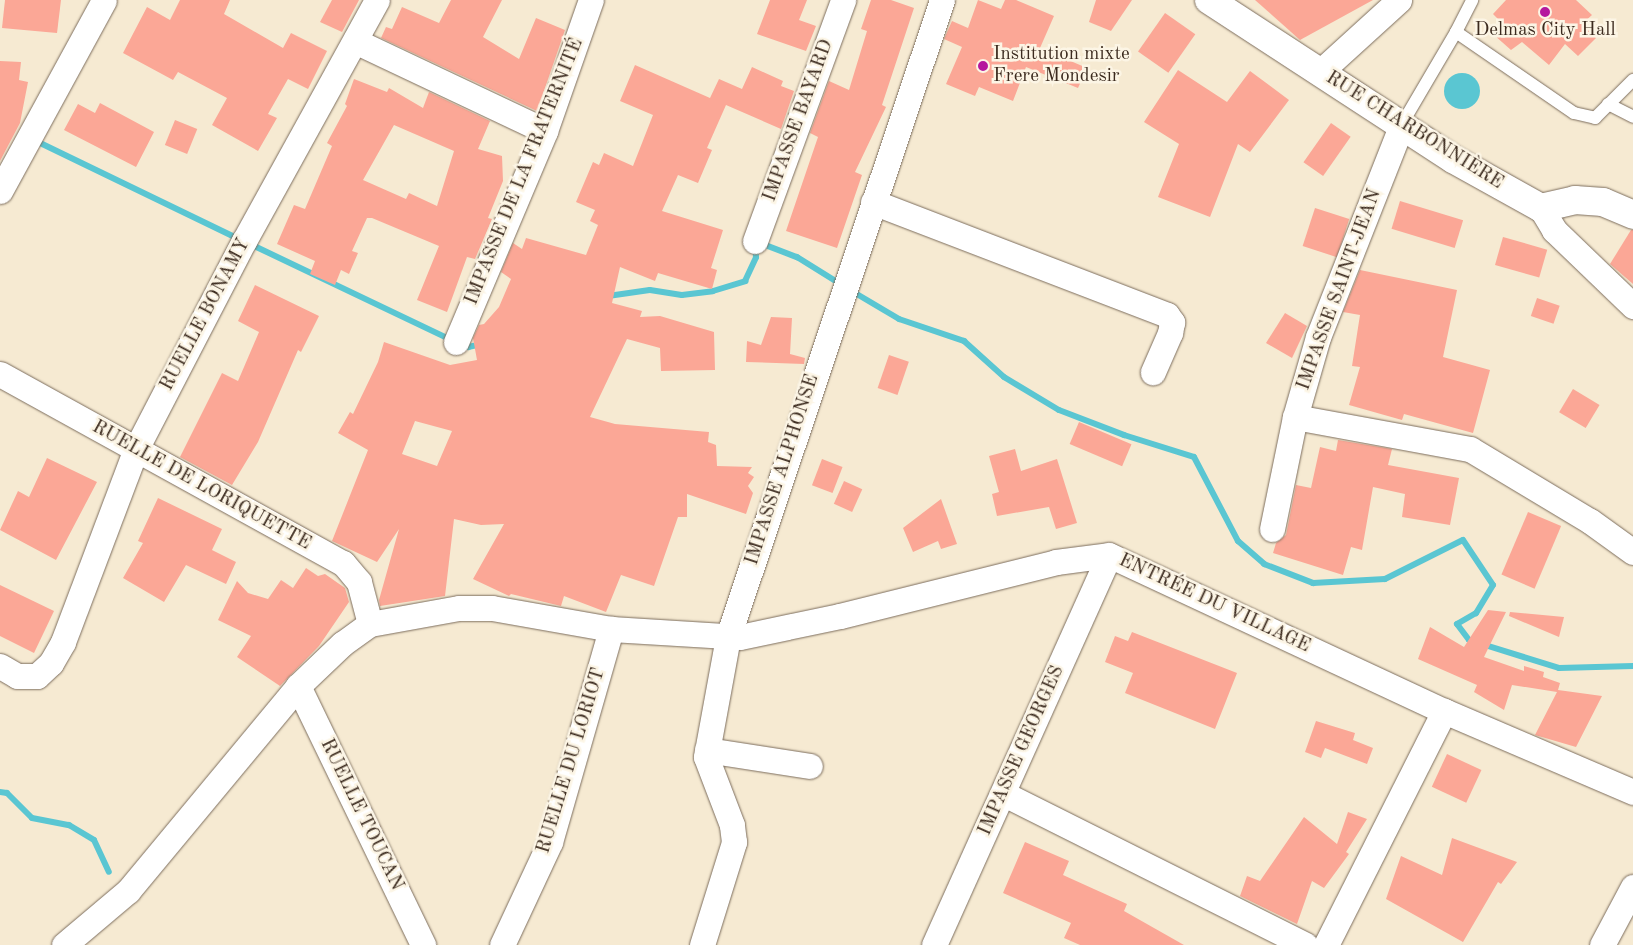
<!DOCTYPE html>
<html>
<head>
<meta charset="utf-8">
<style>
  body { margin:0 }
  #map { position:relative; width:1633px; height:945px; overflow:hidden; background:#f6ead2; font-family:"Old Standard TT",serif }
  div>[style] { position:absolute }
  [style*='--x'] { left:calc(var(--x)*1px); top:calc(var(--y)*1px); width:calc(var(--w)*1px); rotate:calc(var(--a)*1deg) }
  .water>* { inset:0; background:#5ac6d2 }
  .round { border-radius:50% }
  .stream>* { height:6px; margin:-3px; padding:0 3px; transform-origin:3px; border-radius:3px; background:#5ac6d2 }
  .building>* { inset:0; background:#fba796; transform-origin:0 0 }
  .roads { filter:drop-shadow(0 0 1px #7c6d5d) drop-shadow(0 0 1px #7c6d5d) }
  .service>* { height:12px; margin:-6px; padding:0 6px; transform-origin:6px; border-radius:6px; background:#fff }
  .minor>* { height:25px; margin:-12.5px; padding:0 12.5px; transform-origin:12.5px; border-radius:12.5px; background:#fff }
  .tertiary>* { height:28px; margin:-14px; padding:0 14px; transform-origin:14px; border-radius:14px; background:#fff }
  .dots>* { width:14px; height:14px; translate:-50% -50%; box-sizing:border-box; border:2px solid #fcf5e5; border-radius:50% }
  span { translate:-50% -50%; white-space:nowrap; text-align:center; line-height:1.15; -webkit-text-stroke:5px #fcf5e5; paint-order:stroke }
  .poi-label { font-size:19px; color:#3b2a1e }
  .left { translate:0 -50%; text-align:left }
  .street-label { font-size:19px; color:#3b2a1e }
</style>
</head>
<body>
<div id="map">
  <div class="water">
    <div class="round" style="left:1444px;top:73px;width:36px;height:36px"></div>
  </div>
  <div class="stream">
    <div style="--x:34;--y:140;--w:228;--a:25.8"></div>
    <div style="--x:248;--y:243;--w:225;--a:25.5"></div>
    <div style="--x:760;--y:243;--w:40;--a:21"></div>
    <div style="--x:797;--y:257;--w:53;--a:31.9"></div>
    <div style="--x:850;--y:290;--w:57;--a:30.6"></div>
    <div style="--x:899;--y:319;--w:69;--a:18.7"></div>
    <div style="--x:964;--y:341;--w:54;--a:42"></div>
    <div style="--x:1004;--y:377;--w:64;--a:31"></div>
    <div style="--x:1059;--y:410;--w:70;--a:21"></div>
    <div style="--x:1124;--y:435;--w:73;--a:17.4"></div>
    <div style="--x:1194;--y:457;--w:95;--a:62.4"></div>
    <div style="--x:1238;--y:541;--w:35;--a:41"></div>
    <div style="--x:1264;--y:564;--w:53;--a:21.2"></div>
    <div style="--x:1313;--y:583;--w:72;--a:-3.2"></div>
    <div style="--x:1385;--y:579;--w:87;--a:-26.6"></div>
    <div style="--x:1463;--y:540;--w:54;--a:56.3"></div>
    <div style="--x:1493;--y:585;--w:33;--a:121"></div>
    <div style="--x:1476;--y:613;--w:22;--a:150"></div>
    <div style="--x:1457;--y:624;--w:20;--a:53"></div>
    <div style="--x:1469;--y:640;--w:94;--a:17.3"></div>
    <div style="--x:1559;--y:668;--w:74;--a:-1.5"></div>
    <div style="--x:608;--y:296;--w:42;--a:-8.1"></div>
    <div style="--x:650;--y:290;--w:32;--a:9"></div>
    <div style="--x:682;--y:295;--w:31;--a:-7"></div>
    <div style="--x:713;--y:291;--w:34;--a:-17"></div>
    <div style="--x:745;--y:281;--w:26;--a:-65"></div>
    <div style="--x:756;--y:257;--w:11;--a:-95"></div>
    <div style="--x:460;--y:344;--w:9;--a:21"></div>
    <div style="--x:468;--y:347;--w:14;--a:-12"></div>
    <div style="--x:0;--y:792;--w:7;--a:8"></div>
    <div style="--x:7;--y:793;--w:35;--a:45"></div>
    <div style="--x:32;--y:818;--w:38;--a:11"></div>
    <div style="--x:69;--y:825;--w:29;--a:31"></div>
    <div style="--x:94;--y:840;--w:35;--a:65"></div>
  </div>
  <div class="building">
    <div style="clip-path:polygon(5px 0,61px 0,57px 33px,2px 28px)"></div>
    <div style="clip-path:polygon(180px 0,230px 0,224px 14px,283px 48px,291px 33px,327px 51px,308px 89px,288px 79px,268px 114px,277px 118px,258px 151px,212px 125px,227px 98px,178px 72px,173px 80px,123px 53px,147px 7px,170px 20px)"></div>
    <div style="clip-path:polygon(332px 0,359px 0,342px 32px,320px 22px)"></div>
    <div style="clip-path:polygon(451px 0,502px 0,483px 37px,519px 59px,536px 18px,565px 30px,537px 111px,381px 38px,386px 27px,392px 29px,402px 7px,439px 23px)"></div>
    <div style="clip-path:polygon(770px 0,807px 0,799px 20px,816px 26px,806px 51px,757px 34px)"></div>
    <div style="clip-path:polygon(871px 0,891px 0,914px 8px,882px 105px,886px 107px,855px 172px,862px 175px,837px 248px,786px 231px,818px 137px,810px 133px,829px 81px,849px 90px,867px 31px,861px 29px)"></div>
    <div style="clip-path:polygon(978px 0,1001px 9px,1005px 0,1016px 0,1054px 16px,1040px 48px,1087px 68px,1078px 88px,1026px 67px,1013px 101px,979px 87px,975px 96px,946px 84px,962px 47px,944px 39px,952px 21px,968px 28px)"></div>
    <div style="clip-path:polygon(1096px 0,1132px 0,1111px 31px,1089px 22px)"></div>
    <div style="clip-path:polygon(1255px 0,1373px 0,1300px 40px)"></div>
    <div style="clip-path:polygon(1506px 0,1576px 0,1592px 15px,1582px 24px,1596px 38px,1578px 56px,1565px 44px,1549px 65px,1522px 42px,1511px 50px,1494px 35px,1503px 24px,1493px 14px)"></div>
    <div style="left:1165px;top:13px;width:37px;height:47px;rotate:35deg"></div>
    <div style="clip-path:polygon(0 61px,21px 62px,19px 80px,28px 82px,20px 123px,0 161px)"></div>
    <div style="clip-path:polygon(evenodd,635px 65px,710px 98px,719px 79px,742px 89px,752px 67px,783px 81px,781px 86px,794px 91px,781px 129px,726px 105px,707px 148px,712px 150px,698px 183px,678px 175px,662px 211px,723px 230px,711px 268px,717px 270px,712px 289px,658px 273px,655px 281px,620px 267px,612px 303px,642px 311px,640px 317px,660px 316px,714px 332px,715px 370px,661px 371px,660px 348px,627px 339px,590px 417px,615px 424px,709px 432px,708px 442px,716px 445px,717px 466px,752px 467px,748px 473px,754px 477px,748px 486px,753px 493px,746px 514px,687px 494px,687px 517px,678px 517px,654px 586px,621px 575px,606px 612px,564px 596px,561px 606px,511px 594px,509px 596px,473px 579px,504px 524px,481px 525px,454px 519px,445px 596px,380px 606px,379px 600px,399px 529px,377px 562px,332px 541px,368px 450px,338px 433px,350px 412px,353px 414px,378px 362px,384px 342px,450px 365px,477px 360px,473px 338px,479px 325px,484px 324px,499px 307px,511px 279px,501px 272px,513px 243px,522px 249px,526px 238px,586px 255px,598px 225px,590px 221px,595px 210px,576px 202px,593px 162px,599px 165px,604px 153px,633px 166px,653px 115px,620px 101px,635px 65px,415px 421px,452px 431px,437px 466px,402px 454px,415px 421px)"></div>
    <div style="clip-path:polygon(1178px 70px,1227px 102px,1250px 71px,1289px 100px,1250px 152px,1238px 144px,1210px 217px,1158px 197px,1179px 144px,1144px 122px)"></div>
    <div style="clip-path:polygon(evenodd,354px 79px,387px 92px,389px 88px,423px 108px,429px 92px,490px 121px,478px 149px,502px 156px,503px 181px,488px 218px,492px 219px,475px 259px,467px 257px,447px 312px,417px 300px,439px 246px,372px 218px,367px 218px,352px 251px,358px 253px,349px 274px,341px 270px,335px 285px,310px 274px,315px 261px,277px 244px,294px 205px,305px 209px,332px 146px,327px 143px,347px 106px,345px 104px,354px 79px,394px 125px,454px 151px,437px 206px,409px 193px,406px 199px,363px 180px,394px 125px)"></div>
    <div style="clip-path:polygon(100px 103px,154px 132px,136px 167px,64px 130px,78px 104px,95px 113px)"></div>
    <div style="left:175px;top:120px;width:24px;height:27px;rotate:22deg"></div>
    <div style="left:1331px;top:123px;width:24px;height:48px;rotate:35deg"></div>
    <div style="left:1400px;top:201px;width:66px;height:29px;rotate:17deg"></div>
    <div style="left:1315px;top:208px;width:36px;height:40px;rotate:18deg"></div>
    <div style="clip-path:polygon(1631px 230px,1633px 230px,1633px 284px,1610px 264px)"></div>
    <div style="left:1503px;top:237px;width:46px;height:29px;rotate:16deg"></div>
    <div style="clip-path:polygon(1360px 270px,1457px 290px,1443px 357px,1490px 370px,1473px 433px,1404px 414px,1402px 420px,1349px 405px,1360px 367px,1352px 366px,1360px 315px,1343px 312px)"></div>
    <div style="clip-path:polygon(255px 285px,319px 316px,301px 352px,298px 350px,258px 442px,232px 485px,180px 457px,222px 373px,238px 381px,259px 332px,238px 321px)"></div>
    <div style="left:1537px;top:298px;width:24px;height:19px;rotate:19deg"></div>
    <div style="clip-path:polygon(1285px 313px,1307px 326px,1292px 358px,1266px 343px)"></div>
    <div style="clip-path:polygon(771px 317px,792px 318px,790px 354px,805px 358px,804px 364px,746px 362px,747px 341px,761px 345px)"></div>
    <div style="left:889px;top:355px;width:21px;height:35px;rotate:19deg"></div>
    <div style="left:1573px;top:389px;width:31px;height:27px;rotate:31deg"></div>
    <div style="left:1079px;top:422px;width:57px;height:24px;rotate:23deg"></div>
    <div style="clip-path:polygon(1338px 440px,1392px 449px,1388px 465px,1459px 478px,1450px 525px,1402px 517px,1405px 494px,1373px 487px,1362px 550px,1351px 547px,1343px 575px,1273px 553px,1276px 543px,1286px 535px,1296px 485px,1311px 488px,1320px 447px,1336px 451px)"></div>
    <div style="clip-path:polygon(1015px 449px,1021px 471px,1057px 459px,1077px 523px,1056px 529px,1049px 507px,997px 516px,992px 494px,999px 492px,989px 456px)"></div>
    <div style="clip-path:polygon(47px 458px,97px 482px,56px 560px,0 530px,18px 491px,29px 497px)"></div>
    <div style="left:822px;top:459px;width:22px;height:28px;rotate:21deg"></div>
    <div style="left:844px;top:481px;width:20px;height:25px;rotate:24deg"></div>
    <div style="clip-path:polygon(158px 498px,222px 529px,212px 550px,236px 562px,226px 584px,186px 565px,164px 602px,123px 578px,143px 543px,138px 541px)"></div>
    <div style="clip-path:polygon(941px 499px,957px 544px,941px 549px,938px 541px,913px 552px,903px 528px)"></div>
    <div style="left:1528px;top:512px;width:36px;height:68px;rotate:23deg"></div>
    <div style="clip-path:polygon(306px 568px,318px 576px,325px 574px,345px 588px,349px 602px,319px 646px,280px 686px,237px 657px,251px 636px,218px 620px,237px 581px,248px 593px,268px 599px,281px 580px,293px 588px)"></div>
    <div style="clip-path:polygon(0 585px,54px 611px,34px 653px,0 636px)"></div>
    <div style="clip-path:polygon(1488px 610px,1506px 612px,1484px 657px,1524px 671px,1524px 666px,1544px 672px,1543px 677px,1560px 683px,1558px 690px,1602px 696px,1576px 747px,1535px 735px,1557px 692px,1512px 685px,1504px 710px,1474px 692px,1477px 685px,1418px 659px,1430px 627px,1464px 647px)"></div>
    <div style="clip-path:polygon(1510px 612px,1564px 617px,1559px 637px,1509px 616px)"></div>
    <div style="clip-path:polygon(1132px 632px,1237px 673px,1215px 729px,1125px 693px,1133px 673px,1105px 662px,1115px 636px,1128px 641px)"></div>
    <div style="clip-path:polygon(1316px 721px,1355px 733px,1353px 740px,1373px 748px,1367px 764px,1325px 748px,1321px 758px,1305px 752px)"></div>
    <div style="left:1447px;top:754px;width:38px;height:36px;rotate:25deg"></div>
    <div style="clip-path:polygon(1348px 812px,1367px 819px,1346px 852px,1349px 854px,1324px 888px,1312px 881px,1297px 924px,1240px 896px,1247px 876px,1260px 881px,1304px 817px,1337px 844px)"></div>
    <div style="clip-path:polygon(1452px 838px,1517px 862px,1501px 884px,1498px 882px,1463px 942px,1386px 899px,1401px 856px,1442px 875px)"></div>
    <div style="clip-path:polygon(1025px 842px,1069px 861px,1063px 875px,1127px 904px,1124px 911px,1184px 945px,1080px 945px,1064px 938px,1071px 923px,1003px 893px)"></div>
  </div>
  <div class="roads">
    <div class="service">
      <div style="--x:1456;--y:32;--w:36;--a:-63"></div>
      <div style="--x:1608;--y:104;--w:28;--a:27"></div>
      <div style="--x:1402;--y:124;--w:107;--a:-59.6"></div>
      <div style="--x:1456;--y:32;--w:143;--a:34.5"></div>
      <div style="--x:1574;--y:113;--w:22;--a:13"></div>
      <div style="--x:1595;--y:118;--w:54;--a:-45"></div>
    </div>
    <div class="minor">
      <div style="--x:355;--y:41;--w:210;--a:25.3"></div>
      <div style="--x:1320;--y:72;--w:107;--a:-42.3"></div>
      <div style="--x:1402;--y:124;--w:229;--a:111.5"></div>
      <div style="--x:1318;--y:337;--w:83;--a:106"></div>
      <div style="--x:1295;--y:417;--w:178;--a:10.4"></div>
      <div style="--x:1470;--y:449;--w:140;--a:31"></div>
      <div style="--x:1590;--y:521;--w:53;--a:35.8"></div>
      <div style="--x:0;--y:191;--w:217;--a:-61.4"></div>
      <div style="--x:873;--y:202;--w:315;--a:21"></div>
      <div style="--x:1167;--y:315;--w:9;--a:54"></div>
      <div style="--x:1172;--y:322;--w:11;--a:100"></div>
      <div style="--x:1170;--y:333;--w:43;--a:113.6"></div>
      <div style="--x:1541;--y:208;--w:26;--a:59"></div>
      <div style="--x:1554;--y:230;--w:110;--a:43.9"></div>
      <div style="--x:755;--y:241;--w:257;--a:-69.9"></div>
      <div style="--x:456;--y:342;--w:229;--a:-67.1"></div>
      <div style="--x:545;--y:131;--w:139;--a:-70.7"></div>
      <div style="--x:0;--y:374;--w:392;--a:28.9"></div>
      <div style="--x:343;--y:563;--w:25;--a:50"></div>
      <div style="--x:359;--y:582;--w:43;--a:75.3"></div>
      <div style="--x:1272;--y:529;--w:114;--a:-78.4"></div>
      <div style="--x:0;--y:666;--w:20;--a:30"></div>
      <div style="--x:17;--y:676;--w:20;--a:0"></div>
      <div style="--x:37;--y:676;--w:19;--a:-43"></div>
      <div style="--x:51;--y:663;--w:24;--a:-60"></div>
      <div style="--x:63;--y:642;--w:204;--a:-69.3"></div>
      <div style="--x:135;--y:451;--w:237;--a:-62.6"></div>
      <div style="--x:244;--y:241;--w:275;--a:-61.1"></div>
      <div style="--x:298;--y:686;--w:288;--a:64.2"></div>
      <div style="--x:707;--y:750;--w:104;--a:8.8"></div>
      <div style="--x:1004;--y:794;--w:337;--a:26.6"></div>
      <div style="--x:64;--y:945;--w:84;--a:-40.2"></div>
      <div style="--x:128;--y:891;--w:266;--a:-50.3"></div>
      <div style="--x:298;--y:686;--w:61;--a:-43.7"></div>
      <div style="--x:342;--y:644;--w:34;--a:-36"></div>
      <div style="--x:370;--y:624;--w:90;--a:-10.2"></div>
      <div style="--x:459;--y:608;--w:33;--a:0"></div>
      <div style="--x:492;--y:608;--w:121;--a:10"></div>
      <div style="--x:611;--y:629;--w:129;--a:3.5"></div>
      <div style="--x:740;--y:637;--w:102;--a:-11.9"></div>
      <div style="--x:840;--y:616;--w:223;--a:-14"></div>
      <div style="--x:1056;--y:562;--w:53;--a:-7.5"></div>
      <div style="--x:1109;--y:555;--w:370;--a:25"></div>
      <div style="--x:1444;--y:711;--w:206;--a:23.2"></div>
      <div style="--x:502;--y:945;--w:114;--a:-65"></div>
      <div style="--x:550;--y:842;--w:222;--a:-74"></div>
      <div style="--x:702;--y:945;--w:108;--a:-72.7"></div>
      <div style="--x:734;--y:842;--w:17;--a:-97"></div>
      <div style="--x:732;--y:825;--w:73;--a:-110.9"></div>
      <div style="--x:706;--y:757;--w:122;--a:-79.6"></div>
      <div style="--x:728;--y:637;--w:672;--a:-71.43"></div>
      <div style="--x:934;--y:945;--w:427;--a:-65.8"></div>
      <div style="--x:1326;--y:945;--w:262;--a:-63.2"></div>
      <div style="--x:1602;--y:945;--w:66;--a:-61.9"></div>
    </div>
    <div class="tertiary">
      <div style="--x:1209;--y:0;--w:291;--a:33.1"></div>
      <div style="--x:1453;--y:159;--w:101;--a:29.1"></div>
      <div style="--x:1541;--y:208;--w:35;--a:-13"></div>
      <div style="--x:1575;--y:200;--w:28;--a:4"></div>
      <div style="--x:1603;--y:202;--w:33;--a:23"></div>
    </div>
  </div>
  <div class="dots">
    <div style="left:1545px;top:12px;background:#b5179e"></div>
    <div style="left:983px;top:66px;background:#b5179e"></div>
  </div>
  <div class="poi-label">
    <span style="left:1545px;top:31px">Delmas City Hall</span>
    <span class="left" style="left:993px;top:66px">Institution mixte<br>Frere Mondesir</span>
  </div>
  <div class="street-label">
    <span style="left:799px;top:121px;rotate:-70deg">IMPASSE BAYARD</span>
    <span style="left:1414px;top:131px;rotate:32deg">RUE CHARBONNIÈRE</span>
    <span style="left:525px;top:172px;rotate:-68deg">IMPASSE DE LA FRATERNITÉ</span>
    <span style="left:1340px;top:290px;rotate:-70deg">IMPASSE SAINT-JEAN</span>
    <span style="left:206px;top:315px;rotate:-62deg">RUELLE BONAMY</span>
    <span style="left:783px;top:470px;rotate:-72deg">IMPASSE ALPHONSE</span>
    <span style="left:201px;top:486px;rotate:29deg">RUELLE DE LORIQUETTE</span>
    <span style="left:1214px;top:604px;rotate:25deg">ENTRÉE DU VILLAGE</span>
    <span style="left:1022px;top:751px;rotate:-66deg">IMPASSE GEORGES</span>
    <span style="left:572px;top:761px;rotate:-73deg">RUELLE DU LORIOT</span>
    <span style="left:361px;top:815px;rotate:64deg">RUELLE TOUCAN</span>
  </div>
</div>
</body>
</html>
